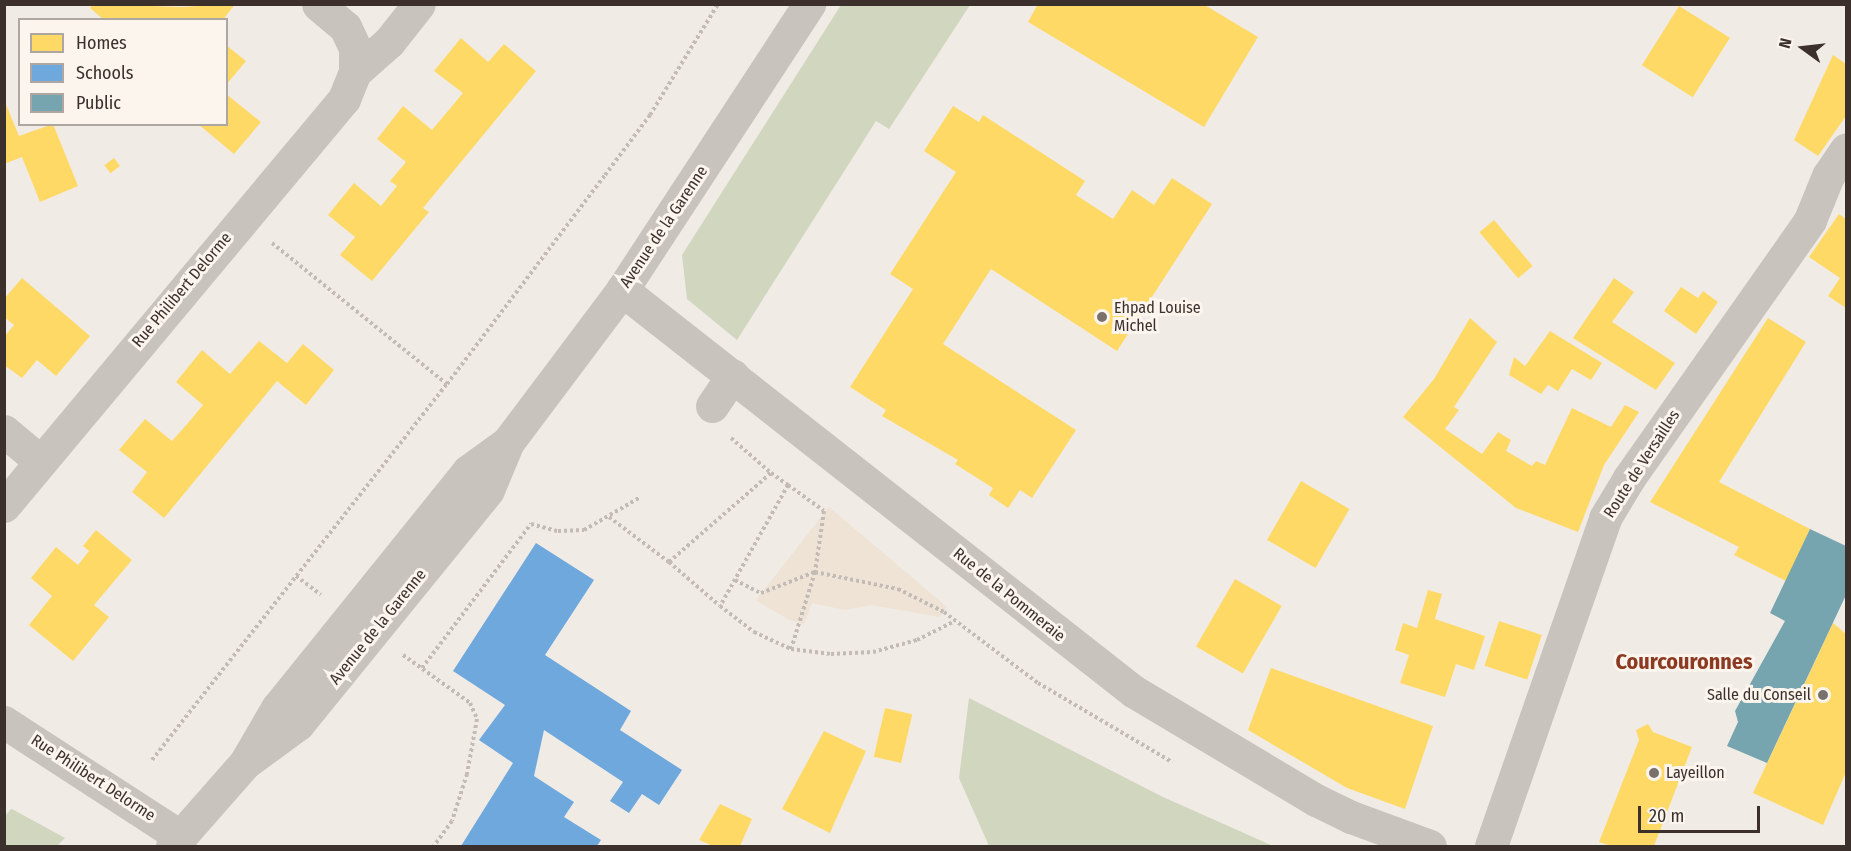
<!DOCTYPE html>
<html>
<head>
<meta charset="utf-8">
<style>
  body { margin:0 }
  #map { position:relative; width:1851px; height:851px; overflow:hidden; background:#f0ebe5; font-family:"Fira Sans Condensed",sans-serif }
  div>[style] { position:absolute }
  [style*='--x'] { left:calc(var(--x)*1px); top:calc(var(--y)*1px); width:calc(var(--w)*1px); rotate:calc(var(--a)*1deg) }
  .green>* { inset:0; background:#d1d6bf }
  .plaza>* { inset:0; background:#eee3d5 }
  .homes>* { inset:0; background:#ffd966; transform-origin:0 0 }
  .schools>* { inset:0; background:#6fa8dc }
  .public>* { inset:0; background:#76a5af }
  .path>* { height:4px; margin-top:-2px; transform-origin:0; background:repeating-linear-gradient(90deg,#c2bbb6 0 3px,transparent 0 6px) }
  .minor>* { height:33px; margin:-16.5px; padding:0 16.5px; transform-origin:16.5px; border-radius:16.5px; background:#c9c3be }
  .dots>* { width:16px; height:16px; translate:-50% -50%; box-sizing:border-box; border:3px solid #fbf5ee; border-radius:50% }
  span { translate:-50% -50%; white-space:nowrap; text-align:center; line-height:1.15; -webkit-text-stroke:6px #fbf5ee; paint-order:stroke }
  .street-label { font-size:16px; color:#3b302b }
  .poi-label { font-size:16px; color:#3b302b }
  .left { translate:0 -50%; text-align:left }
  .right { translate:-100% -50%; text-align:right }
  .district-label { font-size:22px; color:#8c3b22; font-weight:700 }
  .frame { position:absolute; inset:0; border:6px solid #3b302b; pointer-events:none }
  .legend { position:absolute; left:18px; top:18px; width:210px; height:108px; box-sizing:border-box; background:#fbf5ee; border:2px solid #aea6a0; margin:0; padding:8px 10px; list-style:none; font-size:18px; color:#3b302b }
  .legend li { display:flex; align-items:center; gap:12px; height:30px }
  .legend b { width:30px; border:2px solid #aea6a0 }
  .north { position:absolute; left:1773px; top:18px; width:60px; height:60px; -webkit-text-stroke:4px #fbf5ee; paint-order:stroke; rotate:285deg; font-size:16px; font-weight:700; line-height:24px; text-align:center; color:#3b302b }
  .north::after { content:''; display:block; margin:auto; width:21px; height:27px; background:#3b302b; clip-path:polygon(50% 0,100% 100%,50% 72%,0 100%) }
  .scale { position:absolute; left:1638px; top:806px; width:122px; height:27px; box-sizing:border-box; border:3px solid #3b302b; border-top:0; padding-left:8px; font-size:18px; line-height:21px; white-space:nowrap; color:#3b302b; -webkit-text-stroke:4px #fbf5ee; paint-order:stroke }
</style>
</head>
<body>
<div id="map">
  <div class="green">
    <div style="clip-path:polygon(841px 5px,970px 5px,889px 129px,876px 121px,737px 340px,687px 299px,682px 255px)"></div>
    <div style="clip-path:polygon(969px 698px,1163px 797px,1273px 846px,989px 846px,959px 778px)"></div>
    <div style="clip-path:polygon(11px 809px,12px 809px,65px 838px,57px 846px,5px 846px,5px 816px)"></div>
  </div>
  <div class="plaza">
    <div style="clip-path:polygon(829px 507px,947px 607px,940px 617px,871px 605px,845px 610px,812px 603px,804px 624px,789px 620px,756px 600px)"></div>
  </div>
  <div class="homes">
    <div style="clip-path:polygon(93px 4px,181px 7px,235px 4px,223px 20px,104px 20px,90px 8px)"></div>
    <div style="clip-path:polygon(1038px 4px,1203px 4px,1258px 37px,1204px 127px,1028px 22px)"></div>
    <div style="left:1679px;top:6px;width:60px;height:70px;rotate:32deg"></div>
    <div style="clip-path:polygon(461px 38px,488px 62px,504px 44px,536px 71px,423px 208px,429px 212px,372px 281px,340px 255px,355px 237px,328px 215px,354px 183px,381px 206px,397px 186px,390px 181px,406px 162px,377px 139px,403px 106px,432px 130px,463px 93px,434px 71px)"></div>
    <div style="clip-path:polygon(226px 45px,246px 61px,226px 85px)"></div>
    <div style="clip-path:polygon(1833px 55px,1846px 64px,1846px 116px,1818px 156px,1794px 140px)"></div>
    <div style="clip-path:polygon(226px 94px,261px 122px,234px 154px,198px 124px,226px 124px)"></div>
    <div style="clip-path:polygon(5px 102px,19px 136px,53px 124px,78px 186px,40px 202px,22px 157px,4px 164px)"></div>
    <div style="clip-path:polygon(953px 106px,979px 122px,983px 115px,1085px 181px,1076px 195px,1113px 219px,1132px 190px,1154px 205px,1172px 178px,1212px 204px,1117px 351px,991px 269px,943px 344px,1076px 430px,1032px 498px,1020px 490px,1008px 508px,989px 495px,993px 488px,955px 464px,958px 460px,882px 416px,886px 410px,850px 387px,913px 289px,890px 274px,956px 172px,924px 151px)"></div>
    <div style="left:114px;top:158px;width:10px;height:12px;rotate:53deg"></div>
    <div style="clip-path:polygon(1839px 214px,1846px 219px,1846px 308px,1828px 296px,1840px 278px,1809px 257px)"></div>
    <div style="left:1494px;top:220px;width:60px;height:19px;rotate:50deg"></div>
    <div style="clip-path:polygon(22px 278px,90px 336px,56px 376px,37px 360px,22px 378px,4px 365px,4px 337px,14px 325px,4px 317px,4px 299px)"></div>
    <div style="clip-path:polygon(1614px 278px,1634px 292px,1612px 322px,1675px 363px,1656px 390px,1573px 338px)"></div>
    <div style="clip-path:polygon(1681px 287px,1698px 298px,1703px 291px,1718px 302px,1696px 334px,1664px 311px)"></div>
    <div style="clip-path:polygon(1470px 318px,1497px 342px,1454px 407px,1459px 410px,1445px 429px,1482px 454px,1498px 432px,1511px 440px,1506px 451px,1532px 466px,1536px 461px,1545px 465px,1572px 408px,1611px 427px,1625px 405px,1639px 412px,1604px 465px,1578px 532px,1516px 508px,1403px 417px,1434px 379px)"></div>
    <div style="clip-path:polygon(1768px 318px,1806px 342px,1719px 482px,1810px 529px,1786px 581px,1734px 555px,1739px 547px,1650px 502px)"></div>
    <div style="clip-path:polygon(1550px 331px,1602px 363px,1591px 380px,1572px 369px,1558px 391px,1548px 385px,1541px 394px,1509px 375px,1514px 357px,1525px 366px)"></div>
    <div style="clip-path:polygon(259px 341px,287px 363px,303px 344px,334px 370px,306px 405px,277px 381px,164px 518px,132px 492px,147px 472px,119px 450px,145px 419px,172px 441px,188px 423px,203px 405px,176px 382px,202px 350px,230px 374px)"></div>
    <div style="left:1301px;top:481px;width:56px;height:68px;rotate:30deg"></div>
    <div style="clip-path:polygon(96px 530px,132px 560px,94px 605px,109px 617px,73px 661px,29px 625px,52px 596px,31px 578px,56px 547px,78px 565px,89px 551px,83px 546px)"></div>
    <div style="left:1235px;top:579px;width:54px;height:78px;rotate:30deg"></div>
    <div style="clip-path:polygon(1428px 590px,1442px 594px,1435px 619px,1485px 636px,1474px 670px,1456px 664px,1445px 697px,1400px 683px,1409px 655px,1395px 650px,1403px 623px,1417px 628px)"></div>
    <div style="left:1499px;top:621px;width:45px;height:47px;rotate:18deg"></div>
    <div style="clip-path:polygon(1833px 623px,1846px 634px,1846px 772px,1823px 825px,1753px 793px)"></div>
    <div style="clip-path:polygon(1271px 668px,1433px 726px,1405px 809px,1347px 788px,1248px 730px)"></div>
    <div style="left:885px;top:708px;width:28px;height:50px;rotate:13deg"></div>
    <div style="clip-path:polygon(1648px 724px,1653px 732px,1692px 747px,1654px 846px,1611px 846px,1599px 842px,1639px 740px,1636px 730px)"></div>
    <div style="clip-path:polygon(824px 731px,866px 751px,830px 833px,782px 809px)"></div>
    <div style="clip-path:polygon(720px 804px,752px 819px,740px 846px,713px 846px,699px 840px)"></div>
  </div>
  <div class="schools">
    <div style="clip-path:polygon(536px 543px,594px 580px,545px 655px,631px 711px,620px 730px,682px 770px,659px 805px,642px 794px,629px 813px,610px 801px,623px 782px,544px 730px,534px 776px,574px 802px,564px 817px,601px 840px,597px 846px,461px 846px,513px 763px,479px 740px,505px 705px,453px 671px)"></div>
  </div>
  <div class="public">
    <div style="clip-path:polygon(1810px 529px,1846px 546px,1846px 595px,1767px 763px,1727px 746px,1738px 722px,1735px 711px,1785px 621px,1770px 613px)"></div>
  </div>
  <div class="path">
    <div style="--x:272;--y:243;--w:225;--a:38.9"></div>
    <div style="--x:731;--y:438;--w:53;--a:41.2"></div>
    <div style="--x:788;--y:485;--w:44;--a:35.8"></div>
    <div style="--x:824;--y:511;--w:62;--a:98.4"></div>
    <div style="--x:815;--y:572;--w:81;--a:107.3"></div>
    <div style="--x:609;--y:517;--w:75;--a:36.9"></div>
    <div style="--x:669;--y:562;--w:135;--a:-41.1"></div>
    <div style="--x:771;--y:473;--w:21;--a:35"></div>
    <div style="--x:788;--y:485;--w:139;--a:119.3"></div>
    <div style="--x:720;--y:606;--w:43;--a:37.4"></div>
    <div style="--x:754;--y:632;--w:41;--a:24.7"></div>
    <div style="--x:791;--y:649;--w:40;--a:7.1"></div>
    <div style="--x:831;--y:654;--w:42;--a:-2.7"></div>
    <div style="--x:873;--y:652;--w:46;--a:-15.3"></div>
    <div style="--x:917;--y:640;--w:42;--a:-26.6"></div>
    <div style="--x:669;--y:562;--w:67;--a:40.8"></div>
    <div style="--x:296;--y:576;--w:31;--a:37"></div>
    <div style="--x:735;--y:580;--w:29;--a:27"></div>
    <div style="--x:761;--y:593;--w:58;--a:-21.3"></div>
    <div style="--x:815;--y:572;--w:85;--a:11.6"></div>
    <div style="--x:898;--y:589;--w:51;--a:26.6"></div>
    <div style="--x:944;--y:612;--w:118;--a:37.1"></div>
    <div style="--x:1038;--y:683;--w:156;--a:30.5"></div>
    <div style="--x:403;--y:655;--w:82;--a:35.6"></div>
    <div style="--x:470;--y:703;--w:17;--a:66"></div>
    <div style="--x:477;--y:719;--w:56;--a:100.3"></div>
    <div style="--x:467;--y:774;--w:49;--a:107.7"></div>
    <div style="--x:452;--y:821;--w:31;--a:126"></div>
    <div style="--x:422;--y:668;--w:181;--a:-52.9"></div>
    <div style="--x:531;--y:524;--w:28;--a:15"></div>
    <div style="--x:558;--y:531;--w:26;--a:-2"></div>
    <div style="--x:584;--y:530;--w:64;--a:-30.2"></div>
    <div style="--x:152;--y:760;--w:478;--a:-51.9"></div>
    <div style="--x:447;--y:384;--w:262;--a:-52.9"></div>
    <div style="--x:605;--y:175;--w:75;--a:-53.1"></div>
    <div style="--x:650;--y:115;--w:130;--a:-58.5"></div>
  </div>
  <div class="minor">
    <div style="--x:355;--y:72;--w:45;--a:-41.4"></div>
    <div style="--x:389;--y:42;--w:48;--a:-51.7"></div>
    <div style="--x:622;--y:290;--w:650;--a:38.12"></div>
    <div style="--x:1133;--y:691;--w:213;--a:30.8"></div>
    <div style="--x:1316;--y:800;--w:39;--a:26"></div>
    <div style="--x:1351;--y:817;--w:84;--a:20.2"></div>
    <div style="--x:712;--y:406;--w:37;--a:-56"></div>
    <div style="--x:4;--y:431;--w:47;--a:39.8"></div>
    <div style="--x:4;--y:506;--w:530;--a:-50.13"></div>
    <div style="--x:344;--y:99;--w:29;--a:-68"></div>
    <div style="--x:355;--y:72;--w:24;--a:-90"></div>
    <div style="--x:355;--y:48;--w:23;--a:-115"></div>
    <div style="--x:345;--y:27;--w:35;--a:-140"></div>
    <div style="--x:4;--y:722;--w:211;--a:33"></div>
    <div style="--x:245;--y:763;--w:66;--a:-36.3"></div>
    <div style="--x:298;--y:724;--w:301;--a:-50.9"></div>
    <div style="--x:488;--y:490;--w:52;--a:-67.4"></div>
    <div style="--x:508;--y:442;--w:190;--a:-53.1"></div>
    <div style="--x:622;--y:290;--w:342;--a:-56.8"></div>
    <div style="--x:172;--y:846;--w:111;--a:-48.7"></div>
    <div style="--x:245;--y:763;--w:64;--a:-59.8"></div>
    <div style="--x:277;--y:708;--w:304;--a:-51.1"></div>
    <div style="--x:468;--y:471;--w:49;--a:-35.9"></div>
    <div style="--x:1491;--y:846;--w:347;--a:-70.8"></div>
    <div style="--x:1605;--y:518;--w:47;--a:-59"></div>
    <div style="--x:1629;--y:478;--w:315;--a:-54.9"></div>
    <div style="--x:1810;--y:220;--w:48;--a:-67.8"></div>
    <div style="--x:1828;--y:176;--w:32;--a:-56"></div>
  </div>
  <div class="dots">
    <div style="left:1102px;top:317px;background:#7a716c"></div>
    <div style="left:1823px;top:695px;background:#7a716c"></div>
    <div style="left:1654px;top:773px;background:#7a716c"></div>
  </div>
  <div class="street-label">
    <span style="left:664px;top:227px;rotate:-56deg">Avenue de la Garenne</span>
    <span style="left:182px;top:290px;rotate:-50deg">Rue Philibert Delorme</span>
    <span style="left:1642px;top:464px;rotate:-57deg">Route de Versailles</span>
    <span style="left:1009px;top:595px;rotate:39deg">Rue de la Pommeraie</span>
    <span style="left:378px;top:627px;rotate:-51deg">Avenue de la Garenne</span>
    <span style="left:93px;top:778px;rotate:33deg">Rue Philibert Delorme</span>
  </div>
  <div class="poi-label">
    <span class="left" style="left:1114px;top:317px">Ehpad Louise<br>Michel</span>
    <span class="right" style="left:1811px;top:695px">Salle du Conseil</span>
    <span class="left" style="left:1666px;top:773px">Layeillon</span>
  </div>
  <div class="district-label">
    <span style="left:1684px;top:662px">Courcouronnes</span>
  </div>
  <div class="frame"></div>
  <ul class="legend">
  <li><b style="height:16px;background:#ffd966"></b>Homes</li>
  <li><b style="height:16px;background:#6fa8dc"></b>Schools</li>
  <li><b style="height:16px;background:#76a5af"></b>Public</li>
  </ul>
  <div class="north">N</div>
  <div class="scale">20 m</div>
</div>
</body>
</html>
